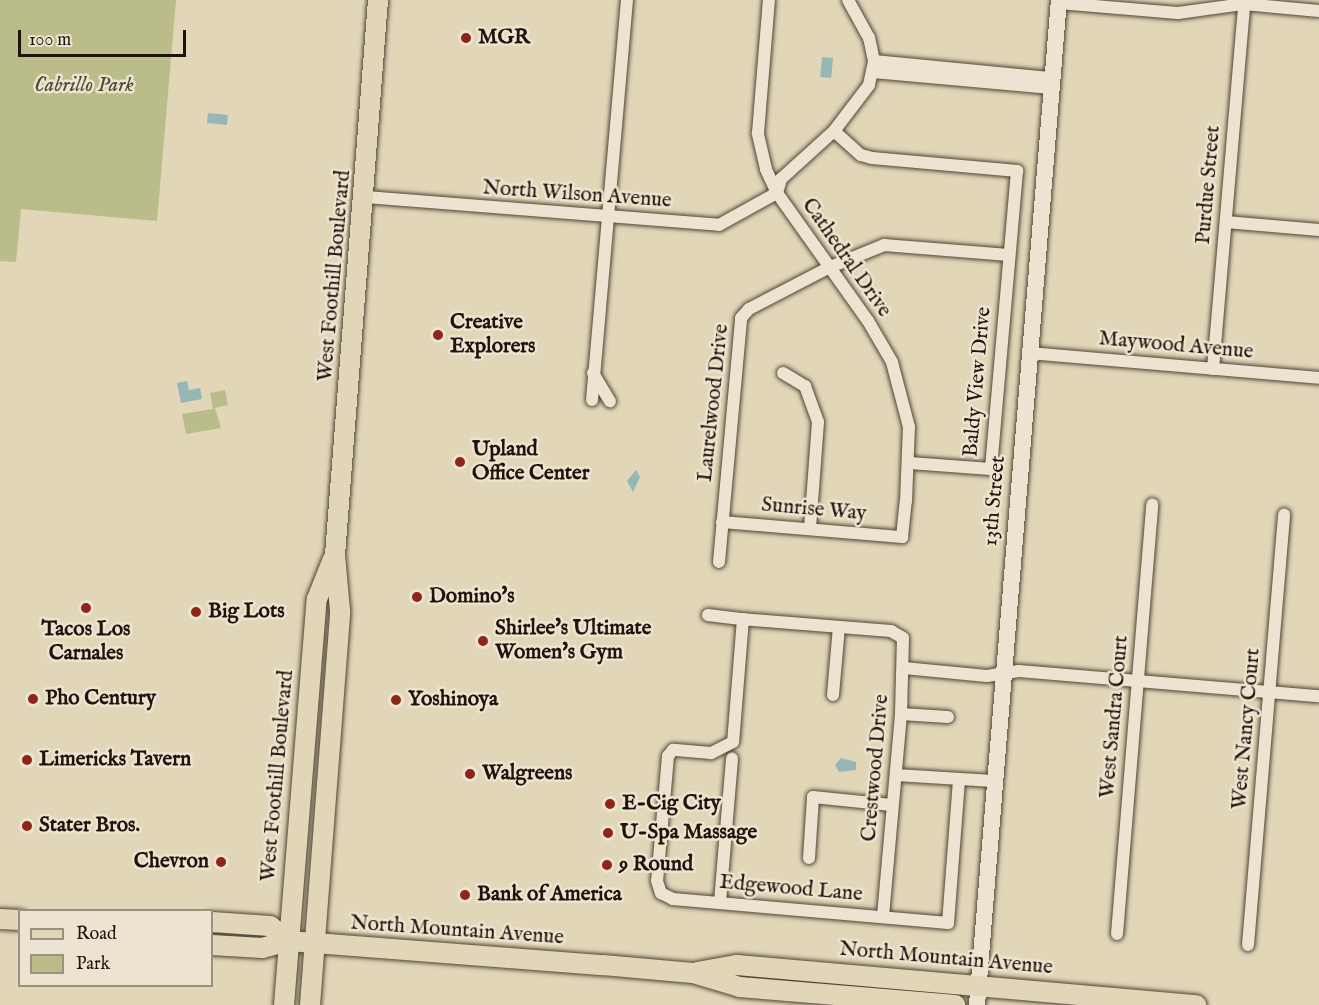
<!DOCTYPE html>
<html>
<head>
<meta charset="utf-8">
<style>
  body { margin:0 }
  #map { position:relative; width:1319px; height:1005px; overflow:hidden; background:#e1d6b7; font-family:"IM FELL English",serif }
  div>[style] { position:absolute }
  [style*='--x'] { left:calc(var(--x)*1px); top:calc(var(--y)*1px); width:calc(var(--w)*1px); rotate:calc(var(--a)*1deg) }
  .green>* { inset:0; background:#babc89 }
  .water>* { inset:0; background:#96b7b6; transform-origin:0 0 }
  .roads { filter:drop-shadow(0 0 2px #504436) drop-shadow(0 0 2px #504436) }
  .minor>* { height:12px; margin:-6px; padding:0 6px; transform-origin:6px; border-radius:6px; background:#ece4d0 }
  .tertiary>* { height:16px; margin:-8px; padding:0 8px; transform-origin:8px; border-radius:8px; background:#ece4d0 }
  .primary>* { height:20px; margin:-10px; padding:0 10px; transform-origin:10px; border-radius:10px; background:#e1d6b7 }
  .dots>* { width:16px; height:16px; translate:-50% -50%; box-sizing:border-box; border:3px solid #ece4d0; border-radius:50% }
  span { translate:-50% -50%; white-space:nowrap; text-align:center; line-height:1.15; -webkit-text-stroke:5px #ece4d0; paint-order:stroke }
  .poi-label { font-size:21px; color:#1f140b; font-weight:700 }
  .left { translate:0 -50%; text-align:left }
  .right { translate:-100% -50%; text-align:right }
  .park-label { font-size:21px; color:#4e4631; font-style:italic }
  .street-label { font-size:21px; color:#1f140b }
  .legend { position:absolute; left:18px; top:909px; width:195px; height:78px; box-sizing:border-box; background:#ece4d0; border:2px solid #9a9181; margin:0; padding:8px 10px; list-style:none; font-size:18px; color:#1f140b }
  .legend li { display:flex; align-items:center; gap:12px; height:30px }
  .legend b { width:30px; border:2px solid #9a9181 }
  .scale { position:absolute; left:18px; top:30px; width:168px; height:27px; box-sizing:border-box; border:3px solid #1f140b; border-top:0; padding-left:8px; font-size:18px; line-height:21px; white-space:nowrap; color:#1f140b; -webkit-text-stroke:4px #ece4d0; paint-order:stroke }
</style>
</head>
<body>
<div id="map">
  <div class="green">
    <div style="clip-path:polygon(0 0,176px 0,157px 221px,21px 209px,16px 262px,0 261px)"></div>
    <div style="clip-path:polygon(225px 390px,228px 405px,215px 408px,221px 428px,186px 434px,182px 414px,213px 409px,210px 393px)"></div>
  </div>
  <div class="water">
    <div style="left:822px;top:57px;width:11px;height:20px;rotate:5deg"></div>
    <div style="left:208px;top:113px;width:20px;height:10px;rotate:6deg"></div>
    <div style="clip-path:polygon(187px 381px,189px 390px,200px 388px,202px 399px,181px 403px,177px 383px)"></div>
    <div style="clip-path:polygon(636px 470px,640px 477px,633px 492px,627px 481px)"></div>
    <div style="clip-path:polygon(841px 758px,856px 762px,856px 770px,839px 772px,835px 765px)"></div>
  </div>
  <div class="roads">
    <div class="minor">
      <div style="--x:1059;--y:3;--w:119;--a:4.8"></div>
      <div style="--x:1178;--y:13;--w:67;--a:-7.8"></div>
      <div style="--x:1244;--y:4;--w:75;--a:5.3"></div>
      <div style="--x:874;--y:61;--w:179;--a:5.5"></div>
      <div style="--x:873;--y:72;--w:179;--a:5.1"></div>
      <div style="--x:834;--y:131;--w:36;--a:42"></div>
      <div style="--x:861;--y:155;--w:11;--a:15"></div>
      <div style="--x:872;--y:158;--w:146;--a:5.1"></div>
      <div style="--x:1017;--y:171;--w:299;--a:95"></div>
      <div style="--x:991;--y:469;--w:82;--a:-175.8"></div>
      <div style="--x:366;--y:197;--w:354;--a:4.5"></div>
      <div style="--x:719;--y:225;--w:66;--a:-28.9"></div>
      <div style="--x:777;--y:193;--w:15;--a:-74"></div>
      <div style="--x:781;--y:179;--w:72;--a:-42.2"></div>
      <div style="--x:834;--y:131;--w:58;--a:-52.7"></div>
      <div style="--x:869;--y:85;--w:25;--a:-78"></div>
      <div style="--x:874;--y:61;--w:24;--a:-102"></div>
      <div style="--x:869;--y:38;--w:43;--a:-118.9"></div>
      <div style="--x:1226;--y:222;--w:93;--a:4.9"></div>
      <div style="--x:1029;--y:353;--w:291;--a:4.9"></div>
      <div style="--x:1213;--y:369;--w:366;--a:-85.1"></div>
      <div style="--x:593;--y:373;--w:33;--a:59"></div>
      <div style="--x:783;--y:373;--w:26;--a:31"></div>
      <div style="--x:805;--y:386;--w:38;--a:70"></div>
      <div style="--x:818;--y:422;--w:107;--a:94.3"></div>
      <div style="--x:592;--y:400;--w:402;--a:-85"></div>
      <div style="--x:722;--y:522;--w:181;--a:4.8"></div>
      <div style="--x:902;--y:537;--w:36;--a:-84"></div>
      <div style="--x:906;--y:501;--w:74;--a:-87.7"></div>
      <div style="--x:909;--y:427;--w:67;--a:-104.7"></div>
      <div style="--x:892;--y:362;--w:48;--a:-120.3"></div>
      <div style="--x:868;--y:321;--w:157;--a:-125.4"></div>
      <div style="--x:777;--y:193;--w:26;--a:-115"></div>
      <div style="--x:766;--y:169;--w:37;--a:-103"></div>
      <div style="--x:758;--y:133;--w:133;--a:-85.3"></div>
      <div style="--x:719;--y:562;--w:245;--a:-84.8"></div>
      <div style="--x:741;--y:318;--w:12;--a:-48"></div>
      <div style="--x:749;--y:309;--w:89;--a:-27.4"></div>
      <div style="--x:828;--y:268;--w:61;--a:-22.3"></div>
      <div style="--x:884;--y:245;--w:125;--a:4.6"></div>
      <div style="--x:708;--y:615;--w:35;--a:7"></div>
      <div style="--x:904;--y:668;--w:83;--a:5.5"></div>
      <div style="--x:987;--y:676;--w:32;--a:-9"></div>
      <div style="--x:1019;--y:671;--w:301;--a:4.8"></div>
      <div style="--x:833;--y:695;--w:68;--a:-85"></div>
      <div style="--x:901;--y:714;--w:47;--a:3.7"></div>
      <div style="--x:896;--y:775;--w:97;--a:3.5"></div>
      <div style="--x:809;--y:858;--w:61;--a:-86.2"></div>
      <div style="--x:813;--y:797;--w:79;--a:5.8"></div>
      <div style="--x:720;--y:902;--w:144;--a:-85.2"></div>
      <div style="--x:883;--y:916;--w:203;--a:-84.9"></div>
      <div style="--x:901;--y:714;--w:76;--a:-88.5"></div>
      <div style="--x:903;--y:638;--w:14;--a:-150"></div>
      <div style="--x:891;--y:631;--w:148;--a:-175.4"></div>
      <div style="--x:743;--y:619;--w:123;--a:94.6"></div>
      <div style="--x:733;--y:742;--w:25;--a:153"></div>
      <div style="--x:711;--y:753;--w:38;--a:-175"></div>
      <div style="--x:673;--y:750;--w:8;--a:130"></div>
      <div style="--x:668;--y:756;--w:125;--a:95"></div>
      <div style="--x:657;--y:881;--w:13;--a:72"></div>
      <div style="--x:661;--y:893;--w:13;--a:27"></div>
      <div style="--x:673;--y:899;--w:276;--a:5"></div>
      <div style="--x:948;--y:923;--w:143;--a:-85.6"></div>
      <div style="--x:1117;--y:934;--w:431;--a:-85.3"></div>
      <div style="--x:1248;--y:945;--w:432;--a:-85.2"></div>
    </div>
    <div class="tertiary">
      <div style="--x:977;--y:1005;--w:1008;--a:-85.34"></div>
    </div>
    <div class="primary">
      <div style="--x:0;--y:919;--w:20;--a:3"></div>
      <div style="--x:212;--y:922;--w:58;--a:3.9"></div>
      <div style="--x:270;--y:926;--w:24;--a:38"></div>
      <div style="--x:212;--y:945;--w:50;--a:3.4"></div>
      <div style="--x:262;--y:948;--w:28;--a:-15"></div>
      <div style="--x:289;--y:941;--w:315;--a:4.4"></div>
      <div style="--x:603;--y:965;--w:90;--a:5.1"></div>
      <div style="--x:693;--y:973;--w:49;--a:16.6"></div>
      <div style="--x:740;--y:987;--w:216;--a:4.8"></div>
      <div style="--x:697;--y:972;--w:41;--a:-9.9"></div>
      <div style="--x:737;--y:965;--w:461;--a:5"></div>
      <div style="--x:284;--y:1005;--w:407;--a:-85.4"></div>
      <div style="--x:317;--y:599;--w:43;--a:-68.2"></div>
      <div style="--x:310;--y:1005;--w:395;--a:-85.6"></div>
      <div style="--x:340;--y:611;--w:56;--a:-95.1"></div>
      <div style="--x:335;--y:555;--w:557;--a:-85.57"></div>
    </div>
  </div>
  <div class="dots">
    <div style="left:466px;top:38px;background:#8f2418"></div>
    <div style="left:438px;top:335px;background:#8f2418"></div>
    <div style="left:460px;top:462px;background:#8f2418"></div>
    <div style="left:417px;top:597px;background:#8f2418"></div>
    <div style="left:86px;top:608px;background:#8f2418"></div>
    <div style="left:196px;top:612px;background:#8f2418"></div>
    <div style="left:483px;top:641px;background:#8f2418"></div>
    <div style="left:33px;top:699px;background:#8f2418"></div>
    <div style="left:396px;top:700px;background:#8f2418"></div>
    <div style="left:27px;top:760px;background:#8f2418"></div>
    <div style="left:470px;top:774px;background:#8f2418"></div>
    <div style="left:610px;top:804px;background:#8f2418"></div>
    <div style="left:27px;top:826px;background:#8f2418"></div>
    <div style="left:608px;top:833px;background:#8f2418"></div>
    <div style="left:221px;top:862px;background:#8f2418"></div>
    <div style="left:607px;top:865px;background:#8f2418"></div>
    <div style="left:465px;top:895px;background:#8f2418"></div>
  </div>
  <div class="poi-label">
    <span class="left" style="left:478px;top:38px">MGR</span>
    <span class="left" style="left:450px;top:335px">Creative<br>Explorers</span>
    <span class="left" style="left:472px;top:462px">Upland<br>Office Center</span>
    <span class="left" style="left:429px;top:597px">Domino's</span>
    <span class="left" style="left:208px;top:612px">Big Lots</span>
    <span class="left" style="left:495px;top:641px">Shirlee's Ultimate<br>Women's Gym</span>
    <span style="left:86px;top:642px">Tacos Los<br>Carnales</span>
    <span class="left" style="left:45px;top:699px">Pho Century</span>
    <span class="left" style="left:408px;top:700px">Yoshinoya</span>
    <span class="left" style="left:39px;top:760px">Limericks Tavern</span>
    <span class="left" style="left:482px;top:774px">Walgreens</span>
    <span class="left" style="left:622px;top:804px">E-Cig City</span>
    <span class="left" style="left:39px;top:826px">Stater Bros.</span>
    <span class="left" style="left:620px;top:833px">U-Spa Massage</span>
    <span class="right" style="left:209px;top:862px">Chevron</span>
    <span class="left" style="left:619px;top:865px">9 Round</span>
    <span class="left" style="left:477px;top:895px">Bank of America</span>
  </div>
  <div class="park-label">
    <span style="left:84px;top:86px">Cabrillo Park</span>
  </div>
  <div class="street-label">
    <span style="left:1209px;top:185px;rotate:-85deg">Purdue Street</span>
    <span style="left:577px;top:195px;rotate:4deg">North Wilson Avenue</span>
    <span style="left:846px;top:258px;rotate:55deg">Cathedral Drive</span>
    <span style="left:335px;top:276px;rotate:-85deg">West Foothill Boulevard</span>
    <span style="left:1176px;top:346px;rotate:5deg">Maywood Avenue</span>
    <span style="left:978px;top:382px;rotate:-85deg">Baldy View Drive</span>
    <span style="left:714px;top:403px;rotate:-84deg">Laurelwood Drive</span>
    <span style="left:995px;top:501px;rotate:-85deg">13th Street</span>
    <span style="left:814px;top:510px;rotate:5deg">Sunrise Way</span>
    <span style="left:1115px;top:717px;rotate:-85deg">West Sandra Court</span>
    <span style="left:1247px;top:729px;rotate:-85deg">West Nancy Court</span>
    <span style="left:876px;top:768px;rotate:-85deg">Crestwood Drive</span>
    <span style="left:278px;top:776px;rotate:-85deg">West Foothill Boulevard</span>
    <span style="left:791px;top:889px;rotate:5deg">Edgewood Lane</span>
    <span style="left:457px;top:931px;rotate:4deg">North Mountain Avenue</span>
    <span style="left:946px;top:959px;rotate:5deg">North Mountain Avenue</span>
  </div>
  <ul class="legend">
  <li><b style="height:8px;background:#e1d6b7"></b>Road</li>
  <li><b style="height:16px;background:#babc89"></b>Park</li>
  </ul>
  <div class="scale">100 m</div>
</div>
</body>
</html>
